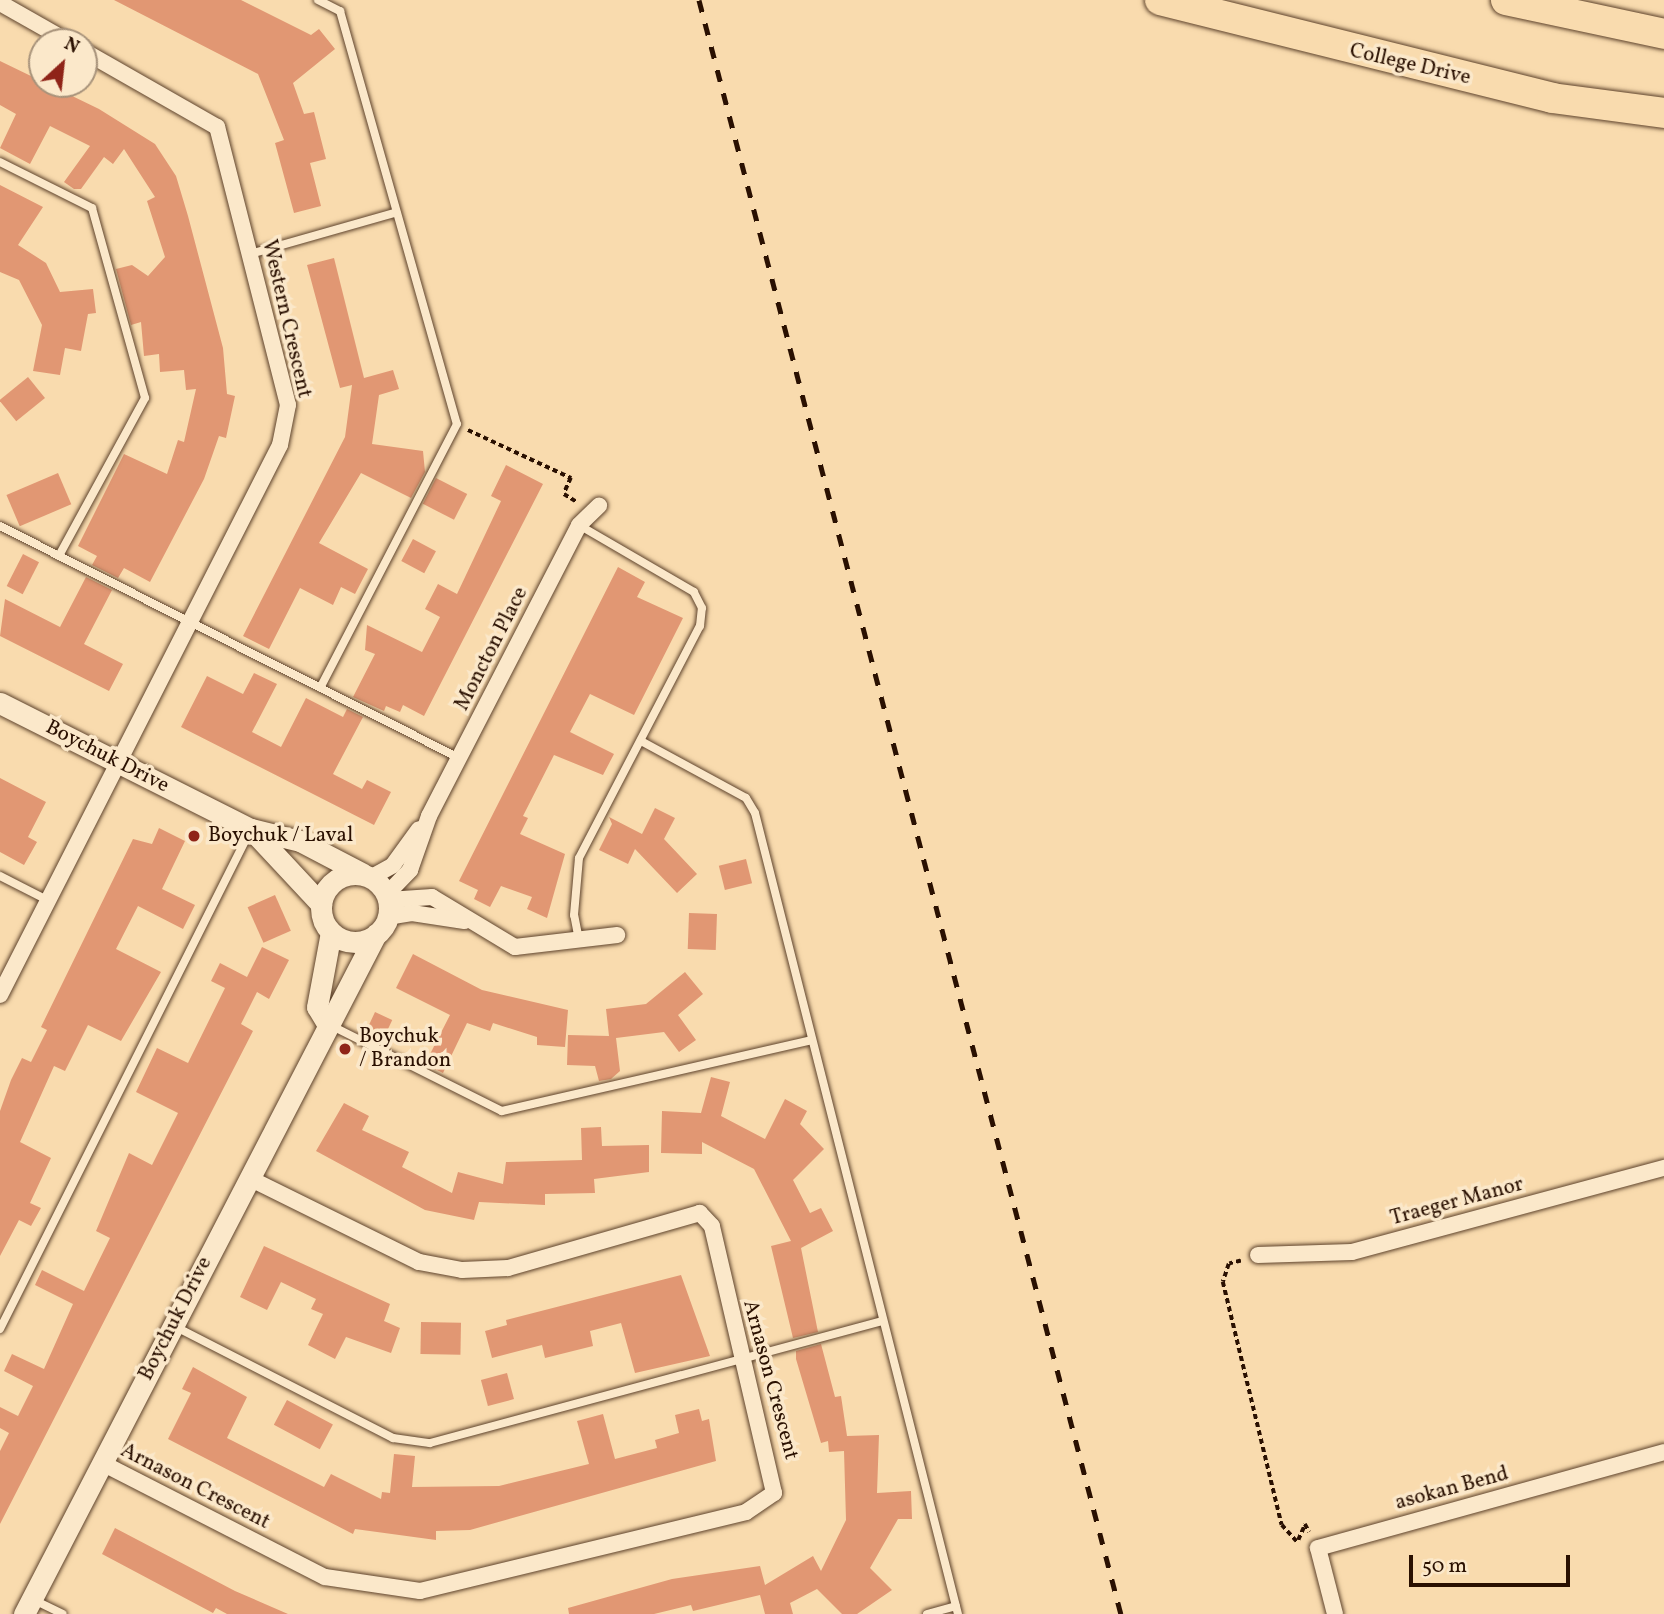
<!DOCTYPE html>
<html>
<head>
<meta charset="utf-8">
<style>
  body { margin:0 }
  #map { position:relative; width:1664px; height:1614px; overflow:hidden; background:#f9dbae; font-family:Vollkorn,serif }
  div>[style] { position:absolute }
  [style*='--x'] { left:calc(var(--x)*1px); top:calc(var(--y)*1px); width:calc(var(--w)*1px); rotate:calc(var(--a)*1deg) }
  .building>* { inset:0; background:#e19773; transform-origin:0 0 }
  .path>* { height:3.5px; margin-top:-1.75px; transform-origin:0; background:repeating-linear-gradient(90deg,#2a1001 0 5px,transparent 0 8.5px) }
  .roads { filter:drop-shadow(0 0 2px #5e432c) drop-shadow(0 0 2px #5e432c) }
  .service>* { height:8px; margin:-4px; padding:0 4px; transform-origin:4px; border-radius:4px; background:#fbe8ca }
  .minor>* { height:16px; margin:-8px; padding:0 8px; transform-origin:8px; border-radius:8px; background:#fbe8ca }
  .tertiary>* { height:21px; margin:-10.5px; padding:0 10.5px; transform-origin:10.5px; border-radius:10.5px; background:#fbe8ca }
  .tertiary>.ring { margin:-10.5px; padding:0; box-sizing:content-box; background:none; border:21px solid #fbe8ca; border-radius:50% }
  .motorway>* { height:30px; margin:-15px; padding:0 15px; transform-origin:15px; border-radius:15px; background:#f9dbae }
  .rail>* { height:5px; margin-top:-2.5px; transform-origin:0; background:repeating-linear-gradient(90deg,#2a1001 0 12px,transparent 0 24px) }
  .dots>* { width:19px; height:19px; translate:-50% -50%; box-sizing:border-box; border:4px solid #fbe8ca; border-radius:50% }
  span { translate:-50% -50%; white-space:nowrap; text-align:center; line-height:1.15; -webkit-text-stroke:7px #fbe8ca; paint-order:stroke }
  .street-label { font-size:21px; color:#2a1001 }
  .poi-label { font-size:21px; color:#2a1001 }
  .left { translate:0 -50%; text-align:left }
  .north { position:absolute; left:28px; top:28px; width:70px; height:70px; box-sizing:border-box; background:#fbe8ca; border:2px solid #a7927a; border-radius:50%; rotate:27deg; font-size:19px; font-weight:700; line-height:28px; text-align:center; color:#2a1001 }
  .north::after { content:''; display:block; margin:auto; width:24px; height:32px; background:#8f2418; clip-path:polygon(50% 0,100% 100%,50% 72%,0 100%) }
  .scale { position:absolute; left:1409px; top:1555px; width:161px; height:32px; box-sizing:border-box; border:4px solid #2a1001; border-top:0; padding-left:9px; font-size:21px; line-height:24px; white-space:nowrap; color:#2a1001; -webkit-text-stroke:5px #fbe8ca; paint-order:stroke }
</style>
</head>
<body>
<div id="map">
  <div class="building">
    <div style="clip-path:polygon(114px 0,241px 0,311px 35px,319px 29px,335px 49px,293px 83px,304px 114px,314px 112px,326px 159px,310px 163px,321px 206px,294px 213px,275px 143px,284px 140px,258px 74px)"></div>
    <div style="clip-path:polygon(0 61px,99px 109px,155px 144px,176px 176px,188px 216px,223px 348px,227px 394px,235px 396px,226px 438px,219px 436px,204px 479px,150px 582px,124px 568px,118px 578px,92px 565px,97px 556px,78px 546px,124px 454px,167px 474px,178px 440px,184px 442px,196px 389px,186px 390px,184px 370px,160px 372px,159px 354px,144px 356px,141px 322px,131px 325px,116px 269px,132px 265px,148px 276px,165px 257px,147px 201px,155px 197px,124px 149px,113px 164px,104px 157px,81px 189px,74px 189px,64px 182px,90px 146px,50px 126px,30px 164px,0 148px,16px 114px,0 105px)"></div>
    <div style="clip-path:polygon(0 185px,43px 207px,18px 245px,46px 263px,60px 292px,93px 289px,96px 313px,88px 314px,81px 351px,65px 348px,60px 375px,33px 371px,42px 325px,19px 280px,0 272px)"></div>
    <div style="clip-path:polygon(334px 258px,364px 378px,393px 370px,399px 389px,379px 395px,372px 444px,423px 451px,425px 472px,411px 498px,361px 473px,319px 543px,368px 569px,355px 594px,341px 587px,333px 605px,300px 588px,269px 649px,243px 636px,345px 437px,352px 385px,340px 388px,307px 265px)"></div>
    <div style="left:28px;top:377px;width:27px;height:37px;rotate:51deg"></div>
    <div style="clip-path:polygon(506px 465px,543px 484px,424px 716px,403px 705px,400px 712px,386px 706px,384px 711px,353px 697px,375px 654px,365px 650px,367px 625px,422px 652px,440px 617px,425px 609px,438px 584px,457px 594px,501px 501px,491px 496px)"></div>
    <div style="left:58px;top:473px;width:34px;height:56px;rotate:67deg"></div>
    <div style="left:436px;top:478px;width:35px;height:29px;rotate:27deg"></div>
    <div style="left:413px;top:539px;width:26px;height:25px;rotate:28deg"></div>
    <div style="left:23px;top:554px;width:18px;height:36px;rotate:27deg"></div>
    <div style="clip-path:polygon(618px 567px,645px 582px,637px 597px,683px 618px,634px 715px,590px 694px,570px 732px,614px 754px,603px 775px,554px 755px,523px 816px,528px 818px,520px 834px,565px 854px,547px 918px,527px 909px,532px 897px,501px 886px,490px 907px,474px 899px,478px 890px,459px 881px)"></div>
    <div style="clip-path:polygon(86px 577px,112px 590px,84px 644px,123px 664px,109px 691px,0 636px,5px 599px,60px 627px)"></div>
    <div style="clip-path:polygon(254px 673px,277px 684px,252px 732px,281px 747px,306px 698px,343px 717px,347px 709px,363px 717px,333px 774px,362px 789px,367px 780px,391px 792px,374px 825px,181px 727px,207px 676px,243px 694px)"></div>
    <div style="clip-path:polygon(0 778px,46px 802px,28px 837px,37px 842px,24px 865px,0 852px)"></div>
    <div style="clip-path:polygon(655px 808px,675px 818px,664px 839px,697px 874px,677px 893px,635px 849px,628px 864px,599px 850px,612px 824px,609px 817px,642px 834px)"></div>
    <div style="clip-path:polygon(159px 828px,185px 841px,162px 889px,195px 905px,183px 929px,138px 906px,116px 949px,161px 972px,121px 1041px,88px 1025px,65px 1071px,54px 1066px,20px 1142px,51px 1158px,30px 1203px,41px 1208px,31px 1226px,19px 1220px,0 1256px,0 1111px,11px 1080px,22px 1058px,31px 1062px,47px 1030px,41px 1027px,133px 839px,152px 844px)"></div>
    <div style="left:746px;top:859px;width:25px;height:28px;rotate:76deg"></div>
    <div style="left:275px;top:895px;width:39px;height:30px;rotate:66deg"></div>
    <div style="left:689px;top:913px;width:28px;height:36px;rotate:2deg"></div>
    <div style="clip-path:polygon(262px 947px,289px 960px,269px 999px,257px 992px,241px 1024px,253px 1031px,0 1524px,0 1451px,9px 1433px,0 1428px,0 1407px,18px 1416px,33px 1386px,4px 1371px,12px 1354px,44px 1369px,73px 1304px,35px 1285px,42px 1270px,84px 1291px,110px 1238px,96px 1231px,129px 1153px,152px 1165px,178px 1113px,136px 1092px,157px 1048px,188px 1063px,225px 988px,211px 981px,220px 963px,247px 977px)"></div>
    <div style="clip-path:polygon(413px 954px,482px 990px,568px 1010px,565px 1047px,537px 1045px,537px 1037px,493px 1023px,490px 1031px,467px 1023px,443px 1073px,425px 1064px,450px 1015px,396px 988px)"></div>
    <div style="clip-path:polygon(685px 972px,703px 994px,678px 1015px,696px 1040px,679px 1052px,664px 1032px,616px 1038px,620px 1071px,611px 1079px,599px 1081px,595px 1066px,567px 1065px,568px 1035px,609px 1036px,606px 1009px,646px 1004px)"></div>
    <div style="left:375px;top:1012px;width:19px;height:25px;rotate:25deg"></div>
    <div style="clip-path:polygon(711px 1077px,730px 1082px,721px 1116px,765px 1139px,785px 1099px,807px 1111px,800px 1124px,824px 1149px,793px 1180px,810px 1213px,821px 1208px,833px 1231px,801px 1248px,818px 1332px,793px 1338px,771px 1246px,791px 1241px,754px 1169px,702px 1142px,702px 1154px,661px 1153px,662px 1111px,701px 1113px)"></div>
    <div style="clip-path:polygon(344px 1103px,369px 1116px,362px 1130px,409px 1152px,402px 1167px,452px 1193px,458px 1172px,503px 1184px,506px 1162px,582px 1160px,581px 1128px,601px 1127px,602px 1146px,649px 1145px,649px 1172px,594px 1179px,595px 1193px,545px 1194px,545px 1205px,479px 1202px,474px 1220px,425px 1210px,316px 1151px)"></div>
    <div style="clip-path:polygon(264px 1246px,390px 1304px,384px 1321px,400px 1328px,391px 1353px,346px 1337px,335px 1359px,308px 1345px,323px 1314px,311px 1309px,316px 1299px,281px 1282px,267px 1310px,240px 1297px)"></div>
    <div style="clip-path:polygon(681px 1275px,710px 1356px,635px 1373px,621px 1323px,590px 1331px,593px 1346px,545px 1358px,542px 1345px,492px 1358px,485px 1331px,507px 1325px,506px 1320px)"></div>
    <div style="left:421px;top:1322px;width:40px;height:32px;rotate:1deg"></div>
    <div style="clip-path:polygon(821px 1344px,835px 1397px,841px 1396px,847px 1436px,879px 1435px,877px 1493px,911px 1491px,912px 1519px,898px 1519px,870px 1568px,892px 1590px,857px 1614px,842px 1614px,817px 1589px,790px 1603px,793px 1614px,765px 1614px,760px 1595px,693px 1611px,691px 1605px,654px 1614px,569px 1614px,568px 1608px,672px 1579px,760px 1566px,765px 1585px,813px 1556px,821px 1571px,846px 1520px,844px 1451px,829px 1452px,828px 1441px,821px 1443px,796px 1359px,796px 1351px)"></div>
    <div style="clip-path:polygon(193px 1367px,247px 1397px,227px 1438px,324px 1487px,331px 1474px,381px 1499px,382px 1492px,390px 1493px,394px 1454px,415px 1456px,412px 1487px,499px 1486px,589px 1464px,577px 1421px,603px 1414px,615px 1459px,657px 1448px,655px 1440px,679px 1433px,675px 1415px,699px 1409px,702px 1421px,709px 1419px,716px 1461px,470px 1530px,436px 1531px,436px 1540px,355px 1529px,353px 1534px,168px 1439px,191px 1393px,182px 1389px)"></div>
    <div style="left:507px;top:1373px;width:27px;height:27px;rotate:75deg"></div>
    <div style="left:287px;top:1400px;width:52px;height:28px;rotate:28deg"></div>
    <div style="clip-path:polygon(115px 1528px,235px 1591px,288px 1614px,227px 1614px,216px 1608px,213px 1613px,102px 1554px)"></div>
  </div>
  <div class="path">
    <div style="--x:468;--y:430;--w:114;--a:25"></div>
    <div style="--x:571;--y:478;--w:17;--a:114"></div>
    <div style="--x:564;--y:494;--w:15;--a:32"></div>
    <div style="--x:1241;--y:1261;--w:12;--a:166"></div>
    <div style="--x:1229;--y:1264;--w:19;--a:108"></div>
    <div style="--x:1223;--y:1282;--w:250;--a:76.4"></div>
    <div style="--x:1282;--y:1525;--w:25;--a:48"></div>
    <div style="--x:1298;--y:1540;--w:17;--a:-66"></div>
    <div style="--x:1305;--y:1524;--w:9;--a:63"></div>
  </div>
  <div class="roads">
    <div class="service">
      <div style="--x:318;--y:0;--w:25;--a:27"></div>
      <div style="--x:340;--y:11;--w:429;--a:74.2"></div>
      <div style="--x:457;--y:424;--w:297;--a:117.4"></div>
      <div style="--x:0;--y:162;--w:103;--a:26.6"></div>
      <div style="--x:92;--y:208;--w:197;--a:74.4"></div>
      <div style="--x:145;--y:398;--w:180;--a:118.6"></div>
      <div style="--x:250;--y:254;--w:150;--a:-15.9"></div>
      <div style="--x:0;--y:526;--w:514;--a:26.81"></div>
      <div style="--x:641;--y:741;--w:119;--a:28.5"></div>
      <div style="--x:746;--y:798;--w:17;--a:59"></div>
      <div style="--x:755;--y:813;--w:826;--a:75.78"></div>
      <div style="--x:0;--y:876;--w:55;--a:27"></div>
      <div style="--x:579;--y:940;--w:25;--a:-101"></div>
      <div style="--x:574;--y:915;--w:57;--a:-85"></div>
      <div style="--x:579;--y:858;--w:262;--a:-62.5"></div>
      <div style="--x:700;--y:626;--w:18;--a:-84"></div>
      <div style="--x:702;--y:608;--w:18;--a:-117"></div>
      <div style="--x:694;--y:592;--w:133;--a:-149.8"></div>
      <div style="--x:332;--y:1026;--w:190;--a:26.6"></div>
      <div style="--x:502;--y:1111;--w:317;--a:-12.9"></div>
      <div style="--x:176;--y:1327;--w:244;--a:27.1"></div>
      <div style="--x:393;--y:1438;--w:37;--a:8"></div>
      <div style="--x:430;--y:1443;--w:468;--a:-15.1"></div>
      <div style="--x:0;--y:1329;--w:557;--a:-63.34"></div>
      <div style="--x:32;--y:1599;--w:34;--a:26"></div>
      <div style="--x:927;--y:1614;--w:30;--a:-15"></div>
    </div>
    <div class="minor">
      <div style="--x:0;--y:3;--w:79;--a:29.5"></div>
      <div style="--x:370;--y:878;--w:26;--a:-29"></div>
      <div style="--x:393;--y:865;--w:44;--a:-54.2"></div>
      <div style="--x:386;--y:895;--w:35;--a:-46"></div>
      <div style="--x:410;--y:870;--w:57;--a:-70.6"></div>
      <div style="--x:429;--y:816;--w:327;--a:-62.7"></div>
      <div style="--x:579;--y:525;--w:28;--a:-44"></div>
      <div style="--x:388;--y:900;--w:44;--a:-3.9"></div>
      <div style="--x:432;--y:897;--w:97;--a:31.1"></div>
      <div style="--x:515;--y:947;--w:103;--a:-6.7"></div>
      <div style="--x:387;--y:917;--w:25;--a:-9"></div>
      <div style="--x:412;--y:913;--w:53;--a:8.7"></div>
      <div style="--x:0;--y:995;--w:617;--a:-63.02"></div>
      <div style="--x:280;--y:445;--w:41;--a:-78.7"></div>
      <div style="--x:288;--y:405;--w:287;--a:-104.3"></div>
      <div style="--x:217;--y:127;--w:153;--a:-150.3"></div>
      <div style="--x:1258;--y:1255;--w:94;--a:-1.8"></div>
      <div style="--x:1352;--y:1252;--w:323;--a:-15.1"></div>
      <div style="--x:102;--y:1463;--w:250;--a:27.1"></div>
      <div style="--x:325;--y:1577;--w:96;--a:8.4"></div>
      <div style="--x:420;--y:1591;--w:335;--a:-13.6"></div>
      <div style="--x:746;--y:1512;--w:34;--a:-34"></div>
      <div style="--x:774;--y:1493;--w:274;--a:-103.1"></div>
      <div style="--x:712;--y:1226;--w:18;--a:-133"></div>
      <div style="--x:700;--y:1213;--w:200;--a:164"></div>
      <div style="--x:508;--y:1268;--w:46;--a:177.5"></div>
      <div style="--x:462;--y:1270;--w:44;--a:-169.5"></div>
      <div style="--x:419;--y:1262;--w:190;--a:-153.7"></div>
      <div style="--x:1335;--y:1614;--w:68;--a:-104.4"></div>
      <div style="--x:1318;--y:1548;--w:359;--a:-15.5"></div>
    </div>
    <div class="tertiary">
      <div style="--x:0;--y:703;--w:281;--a:26.7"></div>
      <div style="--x:251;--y:829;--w:50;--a:13.8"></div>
      <div style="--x:300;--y:841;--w:71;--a:27.6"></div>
      <div style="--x:251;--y:829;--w:103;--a:47"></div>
      <div class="ring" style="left:321px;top:874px;width:47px;height:47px"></div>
      <div style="--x:328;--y:1025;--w:21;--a:-121"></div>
      <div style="--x:317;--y:1007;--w:76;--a:-79.4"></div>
      <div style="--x:24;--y:1614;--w:766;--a:-62.63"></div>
    </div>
    <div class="motorway">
      <div style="--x:1160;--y:0;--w:404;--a:14"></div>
      <div style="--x:1552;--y:98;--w:113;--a:7.6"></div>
      <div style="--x:1506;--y:0;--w:162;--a:12.1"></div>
    </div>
  </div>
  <div class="rail">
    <div style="--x:699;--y:0;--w:1668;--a:75.35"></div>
  </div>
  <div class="dots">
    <div style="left:194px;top:836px;background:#8f2418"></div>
    <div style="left:345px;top:1049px;background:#8f2418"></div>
  </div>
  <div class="street-label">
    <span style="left:1410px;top:65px;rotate:13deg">College Drive</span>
    <span style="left:286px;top:319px;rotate:77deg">Western Crescent</span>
    <span style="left:492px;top:649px;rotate:-63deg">Moncton Place</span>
    <span style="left:107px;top:757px;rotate:27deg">Boychuk Drive</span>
    <span style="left:1457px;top:1202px;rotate:-15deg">Traeger Manor</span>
    <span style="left:176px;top:1319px;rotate:-63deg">Boychuk Drive</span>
    <span style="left:770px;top:1380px;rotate:75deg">Arnason Crescent</span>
    <span style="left:195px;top:1487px;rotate:27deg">Arnason Crescent</span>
    <span style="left:1452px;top:1489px;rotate:-15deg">asokan Bend</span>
  </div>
  <div class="poi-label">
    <span class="left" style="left:208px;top:836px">Boychuk / Laval</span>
    <span class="left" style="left:359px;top:1049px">Boychuk<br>/ Brandon</span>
  </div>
  <div class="north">N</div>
  <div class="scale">50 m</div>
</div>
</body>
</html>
